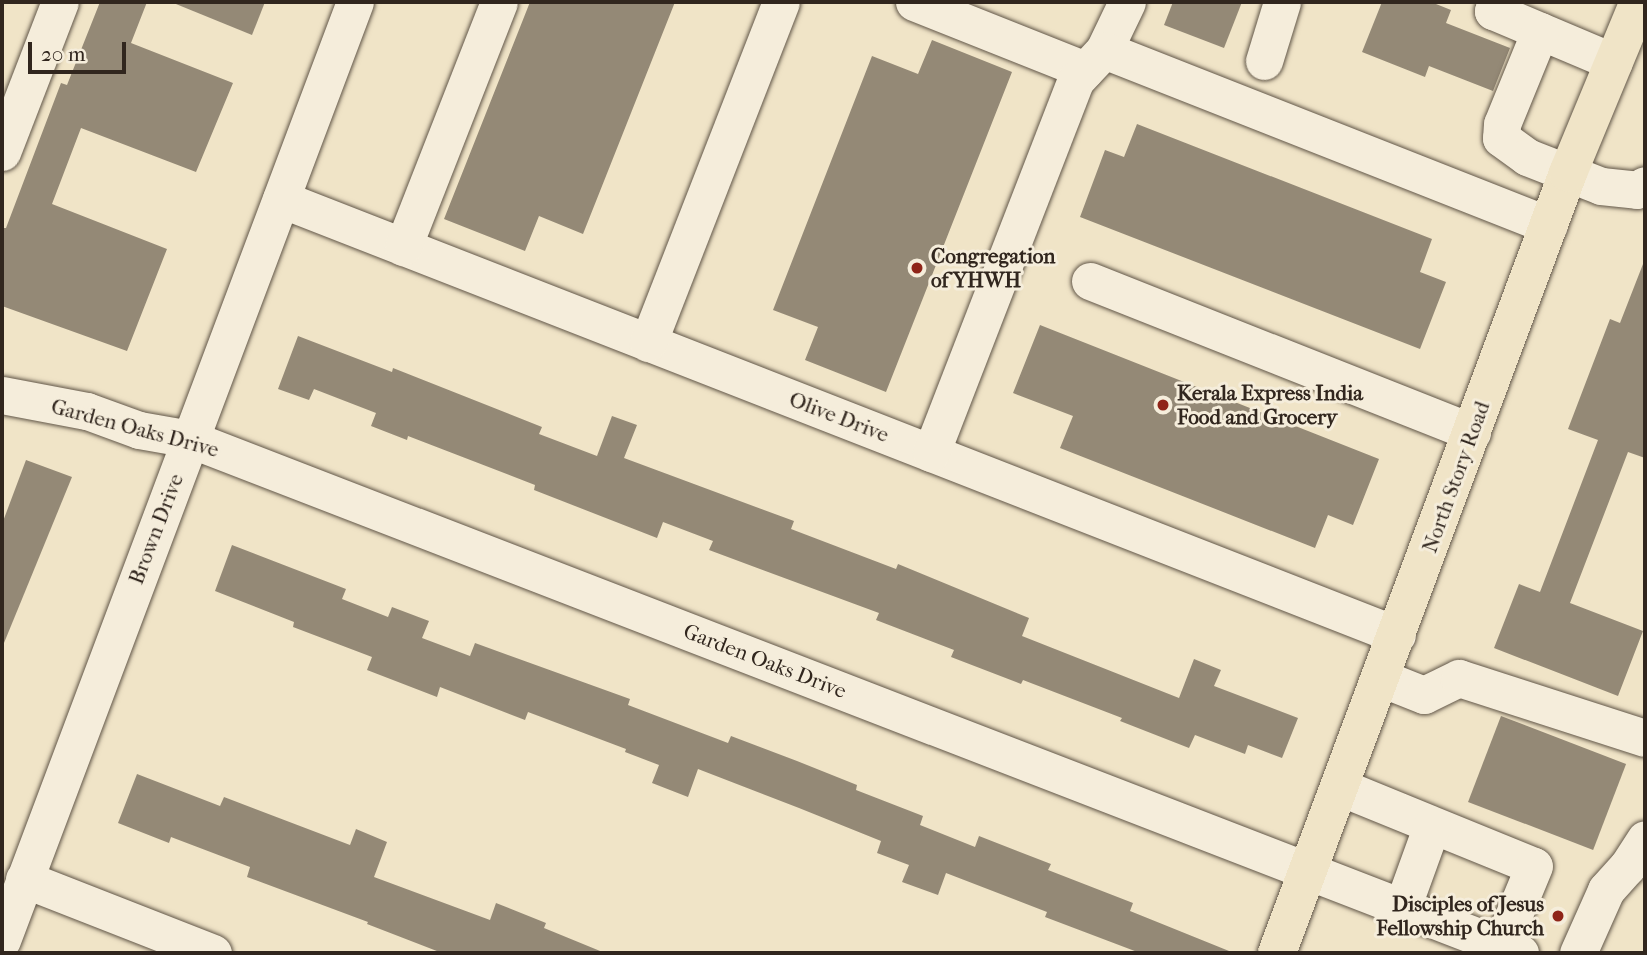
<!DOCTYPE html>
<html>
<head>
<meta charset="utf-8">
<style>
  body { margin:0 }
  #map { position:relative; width:1647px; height:955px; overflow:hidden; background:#f0e4c7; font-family:"IM FELL French Canon",serif }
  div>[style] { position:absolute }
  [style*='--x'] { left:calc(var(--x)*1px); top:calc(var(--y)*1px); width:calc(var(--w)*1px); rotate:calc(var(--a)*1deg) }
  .building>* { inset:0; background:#948976; transform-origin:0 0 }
  .roads { filter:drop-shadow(0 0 2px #615648) drop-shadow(0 0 2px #615648) }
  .minor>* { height:37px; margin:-18.5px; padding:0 18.5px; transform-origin:18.5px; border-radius:18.5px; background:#f5eddb }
  .major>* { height:38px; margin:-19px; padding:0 19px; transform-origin:19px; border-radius:19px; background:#f0e4c7 }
  .dots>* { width:19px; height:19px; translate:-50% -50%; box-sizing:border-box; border:4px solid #f5eddb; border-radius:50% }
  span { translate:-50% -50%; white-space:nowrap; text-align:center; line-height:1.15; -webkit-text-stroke:6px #f5eddb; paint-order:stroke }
  .poi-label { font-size:21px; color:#31261e; font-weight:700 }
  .left { translate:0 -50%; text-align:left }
  .right { translate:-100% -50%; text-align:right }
  .street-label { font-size:21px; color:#31261e }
  .frame { position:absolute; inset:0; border:4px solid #31261e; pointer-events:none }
  .scale { position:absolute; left:28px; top:42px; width:98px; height:32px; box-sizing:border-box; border:4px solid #31261e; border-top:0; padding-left:9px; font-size:21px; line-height:24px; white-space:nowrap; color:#31261e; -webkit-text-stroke:5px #f5eddb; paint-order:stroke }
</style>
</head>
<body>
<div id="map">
  <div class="building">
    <div style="clip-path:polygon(100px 2px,147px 2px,131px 43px,233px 83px,196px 172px,81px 128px,52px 204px,167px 249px,127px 351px,2px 306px,2px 228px,6px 228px,61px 83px,67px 85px)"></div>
    <div style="clip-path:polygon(171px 2px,265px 2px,252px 35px)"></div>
    <div style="clip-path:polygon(530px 2px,675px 2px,583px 234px,539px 216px,525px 251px,444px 219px)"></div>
    <div style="clip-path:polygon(1173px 2px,1242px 2px,1224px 48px,1164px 25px)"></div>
    <div style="clip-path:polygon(1382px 2px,1431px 2px,1451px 10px,1446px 23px,1510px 48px,1493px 91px,1429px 66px,1425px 77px,1362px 52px)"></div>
    <div style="clip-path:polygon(932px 40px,1012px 72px,886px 392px,805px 360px,818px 327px,773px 310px,872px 56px,918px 74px)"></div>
    <div style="clip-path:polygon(1137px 124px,1432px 239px,1420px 272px,1446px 282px,1420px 349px,1080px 217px,1105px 150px,1124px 157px)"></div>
    <div style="clip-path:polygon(1643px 264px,1645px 458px,1628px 452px,1570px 603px,1643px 631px,1618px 696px,1494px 648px,1519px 584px,1540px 592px,1598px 440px,1568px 429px,1610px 319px,1620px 323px)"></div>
    <div style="clip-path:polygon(1040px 325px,1379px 459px,1353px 525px,1328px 515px,1315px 548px,1060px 448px,1073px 416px,1013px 393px)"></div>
    <div style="clip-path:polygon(298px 336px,392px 372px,393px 368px,542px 427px,539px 434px,597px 456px,612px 416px,637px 425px,624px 458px,794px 521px,791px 529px,896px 569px,898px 564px,1029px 618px,1022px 636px,1179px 698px,1194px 659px,1221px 670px,1214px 686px,1298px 718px,1282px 758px,1248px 745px,1245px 754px,1195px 735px,1189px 748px,1120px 721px,1122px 718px,1023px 680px,1021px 684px,951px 657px,954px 650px,876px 620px,879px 613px,709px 550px,713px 541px,663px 522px,657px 538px,534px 490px,535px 485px,408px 436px,407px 440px,371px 426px,376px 413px,314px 389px,309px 400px,278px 389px)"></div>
    <div style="clip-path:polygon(26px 460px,72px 477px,4px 643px,2px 524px)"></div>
    <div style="clip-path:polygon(232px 545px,346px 589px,342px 599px,388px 617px,392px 607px,429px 621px,422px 638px,470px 656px,475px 643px,630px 699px,628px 705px,728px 743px,731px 736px,797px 761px,857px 785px,856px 790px,923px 816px,920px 825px,975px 847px,979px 836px,1051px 864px,1048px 870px,1133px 903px,1130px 911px,1234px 953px,1140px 953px,1045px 917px,1047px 912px,946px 873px,938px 895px,902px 882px,909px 865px,877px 853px,881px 841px,799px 808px,698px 769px,688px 797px,652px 783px,659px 765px,625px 752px,626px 749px,528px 712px,525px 720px,440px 687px,437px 697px,367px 670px,372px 657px,293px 627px,294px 622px,215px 591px)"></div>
    <div style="left:1501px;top:716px;width:134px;height:92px;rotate:21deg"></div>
    <div style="clip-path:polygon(137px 774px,220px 806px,224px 797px,350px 845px,356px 829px,387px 842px,374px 877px,490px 920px,496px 903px,546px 923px,544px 928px,605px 953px,442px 953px,367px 924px,368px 922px,247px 877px,250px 867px,171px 837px,169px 843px,118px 823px)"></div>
  </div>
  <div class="roads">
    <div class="minor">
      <div style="--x:914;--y:2;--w:184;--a:21.7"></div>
      <div style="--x:1497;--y:2;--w:10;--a:114"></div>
      <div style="--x:1493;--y:11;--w:131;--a:22.9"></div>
      <div style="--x:1540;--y:31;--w:100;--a:112.2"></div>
      <div style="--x:1502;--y:124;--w:14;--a:94"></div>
      <div style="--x:1501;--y:138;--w:32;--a:36"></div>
      <div style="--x:1527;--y:157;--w:79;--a:21.4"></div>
      <div style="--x:1601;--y:186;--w:36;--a:6"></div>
      <div style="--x:1637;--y:190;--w:9;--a:-32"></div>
      <div style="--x:1104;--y:50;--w:53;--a:-64.4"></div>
      <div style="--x:1264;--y:61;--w:62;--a:-73"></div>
      <div style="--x:2;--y:152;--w:161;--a:-68.9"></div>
      <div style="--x:281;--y:199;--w:1198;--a:21.34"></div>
      <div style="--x:403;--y:247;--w:263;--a:-68.6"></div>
      <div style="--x:1090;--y:281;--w:411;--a:21.6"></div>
      <div style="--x:648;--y:343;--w:366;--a:-68.7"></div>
      <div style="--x:2;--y:395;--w:86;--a:10.7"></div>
      <div style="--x:87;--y:411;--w:55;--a:20.1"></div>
      <div style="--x:139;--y:430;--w:52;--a:10"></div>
      <div style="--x:190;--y:439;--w:1426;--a:21.13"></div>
      <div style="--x:931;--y:453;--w:400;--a:-68.8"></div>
      <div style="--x:1076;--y:80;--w:41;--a:-47"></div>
      <div style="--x:1104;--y:50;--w:478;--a:21.5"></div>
      <div style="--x:1381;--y:678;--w:46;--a:21.6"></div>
      <div style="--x:1424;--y:695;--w:39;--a:-26"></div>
      <div style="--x:1459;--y:678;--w:195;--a:17.9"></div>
      <div style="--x:1340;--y:787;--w:209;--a:22.2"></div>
      <div style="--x:1534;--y:866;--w:94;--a:112.5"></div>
      <div style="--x:24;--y:879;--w:203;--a:21.4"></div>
      <div style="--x:1402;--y:908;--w:88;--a:-70.1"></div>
      <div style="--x:2;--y:940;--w:1002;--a:-69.38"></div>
      <div style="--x:1578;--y:953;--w:69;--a:-66"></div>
      <div style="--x:1606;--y:890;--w:31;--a:-48"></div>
      <div style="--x:1627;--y:867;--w:33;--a:-57"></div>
    </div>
    <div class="major">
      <div style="--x:1277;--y:953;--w:833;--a:-69.54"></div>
      <div style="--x:1568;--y:173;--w:185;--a:-67.5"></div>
    </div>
  </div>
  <div class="dots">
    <div style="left:917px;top:268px;background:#8f2418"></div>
    <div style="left:1163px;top:405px;background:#8f2418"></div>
    <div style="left:1558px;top:916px;background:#8f2418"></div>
  </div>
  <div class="poi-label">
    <span class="left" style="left:931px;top:268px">Congregation<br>of YHWH</span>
    <span class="left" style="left:1177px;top:405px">Kerala Express India<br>Food and Grocery</span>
    <span class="right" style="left:1544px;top:916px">Disciples of Jesus<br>Fellowship Church</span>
  </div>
  <div class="street-label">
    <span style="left:839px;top:417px;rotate:21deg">Olive Drive</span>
    <span style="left:135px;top:428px;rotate:15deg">Garden Oaks Drive</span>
    <span style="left:1456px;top:477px;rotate:-70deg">North Story Road</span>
    <span style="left:156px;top:529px;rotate:-69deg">Brown Drive</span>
    <span style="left:765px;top:661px;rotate:21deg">Garden Oaks Drive</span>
  </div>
  <div class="frame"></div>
  <div class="scale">20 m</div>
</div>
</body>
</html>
